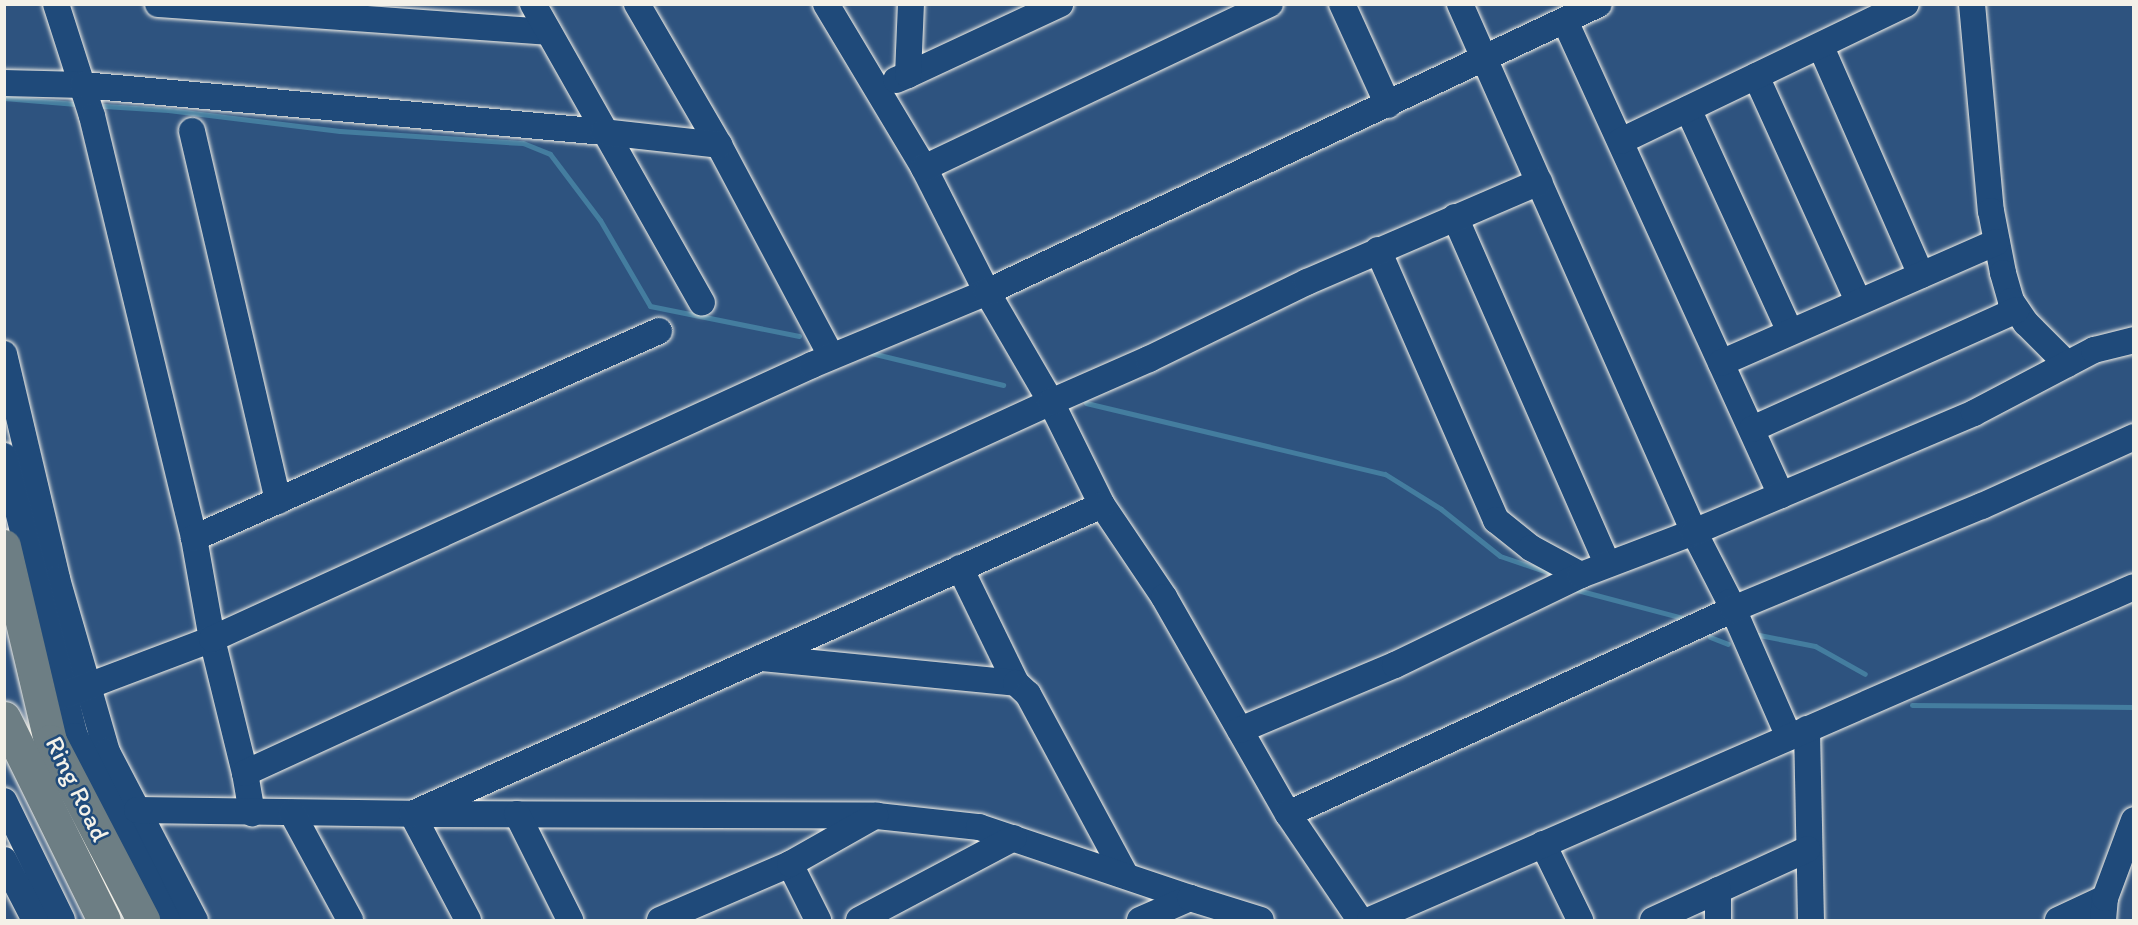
<!DOCTYPE html>
<html>
<head>
<meta charset="utf-8">
<style>
  body { margin:0 }
  #map { position:relative; width:2138px; height:925px; overflow:hidden; background:#2e537f; font-family:Itim,sans-serif }
  div>[style] { position:absolute }
  [style*='--x'] { left:calc(var(--x)*1px); top:calc(var(--y)*1px); width:calc(var(--w)*1px); rotate:calc(var(--a)*1deg) }
  .stream>* { height:5px; margin:-2.5px; padding:0 2.5px; transform-origin:2.5px; border-radius:2.5px; background:#447d9f }
  .roads { filter:drop-shadow(0 0 2px #f4f1e8) drop-shadow(0 0 2px #f4f1e8) }
  .minor>* { height:26px; margin:-13px; padding:0 13px; transform-origin:13px; border-radius:13px; background:#1f4a7a }
  .highway>* { height:33px; margin:-16.5px; padding:0 16.5px; transform-origin:16.5px; border-radius:16.5px; background:#6d7e84 }
  span { translate:-50% -50%; white-space:nowrap; text-align:center; line-height:1.15; -webkit-text-stroke:5px #1f4a7a; paint-order:stroke }
  .street-label { font-size:26px; color:#f4f1e8 }
  .frame { position:absolute; inset:0; border:6px solid #f4f1e8; pointer-events:none }
</style>
</head>
<body>
<div id="map">
  <div class="stream">
    <div style="--x:4;--y:98;--w:72;--a:4.8"></div>
    <div style="--x:104;--y:106;--w:64;--a:3.6"></div>
    <div style="--x:168;--y:110;--w:173;--a:7"></div>
    <div style="--x:340;--y:131;--w:183;--a:3.8"></div>
    <div style="--x:523;--y:143;--w:29;--a:22"></div>
    <div style="--x:550;--y:154;--w:83;--a:52.9"></div>
    <div style="--x:600;--y:220;--w:99;--a:59.8"></div>
    <div style="--x:650;--y:306;--w:152;--a:11.4"></div>
    <div style="--x:871;--y:353;--w:136;--a:13.6"></div>
    <div style="--x:1086;--y:403;--w:307;--a:13.4"></div>
    <div style="--x:1385;--y:474;--w:66;--a:32"></div>
    <div style="--x:1441;--y:509;--w:75;--a:38.5"></div>
    <div style="--x:1500;--y:556;--w:59;--a:18.7"></div>
    <div style="--x:1577;--y:590;--w:110;--a:14.8"></div>
    <div style="--x:1759;--y:635;--w:57;--a:11.1"></div>
    <div style="--x:1815;--y:646;--w:57;--a:29.2"></div>
    <div style="--x:1710;--y:637;--w:19;--a:21"></div>
    <div style="--x:1912;--y:705;--w:222;--a:0.5"></div>
  </div>
  <div class="roads">
    <div class="minor">
      <div style="--x:56;--y:4;--w:118;--a:72.2"></div>
      <div style="--x:92;--y:116;--w:434;--a:76.4"></div>
      <div style="--x:194;--y:538;--w:103;--a:79.9"></div>
      <div style="--x:212;--y:639;--w:138;--a:76.2"></div>
      <div style="--x:245;--y:773;--w:41;--a:80.1"></div>
      <div style="--x:158;--y:4;--w:391;--a:4.1"></div>
      <div style="--x:533;--y:4;--w:343;--a:60.5"></div>
      <div style="--x:637;--y:4;--w:163;--a:59.8"></div>
      <div style="--x:719;--y:145;--w:239;--a:62"></div>
      <div style="--x:826;--y:4;--w:191;--a:59.1"></div>
      <div style="--x:924;--y:168;--w:139;--a:63.1"></div>
      <div style="--x:987;--y:292;--w:127;--a:59.8"></div>
      <div style="--x:1051;--y:402;--w:115;--a:63.7"></div>
      <div style="--x:1102;--y:505;--w:111;--a:56"></div>
      <div style="--x:1164;--y:597;--w:250;--a:60.3"></div>
      <div style="--x:1288;--y:814;--w:128;--a:55.8"></div>
      <div style="--x:1342;--y:4;--w:111;--a:65.5"></div>
      <div style="--x:1460;--y:4;--w:578;--a:66.1"></div>
      <div style="--x:1694;--y:532;--w:79;--a:62.8"></div>
      <div style="--x:1730;--y:602;--w:147;--a:66.4"></div>
      <div style="--x:1972;--y:4;--w:208;--a:84.8"></div>
      <div style="--x:1991;--y:211;--w:63;--a:79"></div>
      <div style="--x:2003;--y:273;--w:29;--a:74"></div>
      <div style="--x:2011;--y:301;--w:27;--a:56"></div>
      <div style="--x:2026;--y:323;--w:58;--a:45"></div>
      <div style="--x:1565;--y:21;--w:521;--a:65.5"></div>
      <div style="--x:1821;--y:47;--w:249;--a:66.3"></div>
      <div style="--x:908;--y:75;--w:168;--a:-25"></div>
      <div style="--x:1756;--y:76;--w:247;--a:65.6"></div>
      <div style="--x:896;--y:80;--w:13;--a:-23"></div>
      <div style="--x:908;--y:75;--w:71;--a:-87.6"></div>
      <div style="--x:4;--y:83;--w:79;--a:1.5"></div>
      <div style="--x:83;--y:85;--w:523;--a:5.15"></div>
      <div style="--x:604;--y:132;--w:116;--a:6.4"></div>
      <div style="--x:1688;--y:109;--w:245;--a:65.4"></div>
      <div style="--x:192;--y:131;--w:380;--a:76.9"></div>
      <div style="--x:1621;--y:141;--w:316;--a:-25.7"></div>
      <div style="--x:924;--y:168;--w:383;--a:-25.4"></div>
      <div style="--x:1455;--y:217;--w:379;--a:66.3"></div>
      <div style="--x:1378;--y:250;--w:295;--a:66.4"></div>
      <div style="--x:1496;--y:520;--w:45;--a:38.7"></div>
      <div style="--x:1531;--y:548;--w:57;--a:28.4"></div>
      <div style="--x:4;--y:354;--w:231;--a:76.7"></div>
      <div style="--x:57;--y:579;--w:180;--a:73.9"></div>
      <div style="--x:107;--y:752;--w:190;--a:62.4"></div>
      <div style="--x:1721;--y:363;--w:301;--a:-23.7"></div>
      <div style="--x:1752;--y:429;--w:290;--a:-24.2"></div>
      <div style="--x:4;--y:456;--w:289;--a:75.8"></div>
      <div style="--x:75;--y:736;--w:206;--a:63.4"></div>
      <div style="--x:194;--y:538;--w:509;--a:-24"></div>
      <div style="--x:960;--y:568;--w:128;--a:64"></div>
      <div style="--x:762;--y:658;--w:255;--a:5.6"></div>
      <div style="--x:1016;--y:683;--w:16;--a:43"></div>
      <div style="--x:1028;--y:694;--w:204;--a:61.7"></div>
      <div style="--x:64;--y:695;--w:158;--a:-20.7"></div>
      <div style="--x:212;--y:639;--w:660;--a:-24.54"></div>
      <div style="--x:812;--y:365;--w:190;--a:-22.6"></div>
      <div style="--x:987;--y:292;--w:676;--a:-25.2"></div>
      <div style="--x:1807;--y:729;--w:191;--a:88.8"></div>
      <div style="--x:1240;--y:730;--w:168;--a:-22.8"></div>
      <div style="--x:1395;--y:665;--w:207;--a:-25.8"></div>
      <div style="--x:1581;--y:575;--w:121;--a:-20.8"></div>
      <div style="--x:1694;--y:532;--w:304;--a:-23"></div>
      <div style="--x:1974;--y:413;--w:136;--a:-27.7"></div>
      <div style="--x:2094;--y:350;--w:41;--a:-14"></div>
      <div style="--x:245;--y:773;--w:887;--a:-24.72"></div>
      <div style="--x:1051;--y:402;--w:107;--a:-23.7"></div>
      <div style="--x:1149;--y:359;--w:176;--a:-26"></div>
      <div style="--x:1307;--y:282;--w:253;--a:-23.3"></div>
      <div style="--x:4;--y:801;--w:132;--a:64"></div>
      <div style="--x:137;--y:810;--w:275;--a:0.8"></div>
      <div style="--x:412;--y:814;--w:465;--a:0.2"></div>
      <div style="--x:877;--y:816;--w:103;--a:6.2"></div>
      <div style="--x:979;--y:827;--w:223;--a:18.6"></div>
      <div style="--x:292;--y:813;--w:122;--a:61.5"></div>
      <div style="--x:517;--y:814;--w:119;--a:63.4"></div>
      <div style="--x:1288;--y:814;--w:490;--a:-24.7"></div>
      <div style="--x:1733;--y:609;--w:269;--a:-22.5"></div>
      <div style="--x:1982;--y:506;--w:167;--a:-24.4"></div>
      <div style="--x:1543;--y:844;--w:85;--a:64"></div>
      <div style="--x:4;--y:860;--w:68;--a:62.7"></div>
      <div style="--x:790;--y:864;--w:63;--a:63.4"></div>
      <div style="--x:468;--y:920;--w:120;--a:-117.8"></div>
      <div style="--x:412;--y:814;--w:756;--a:-24.12"></div>
      <div style="--x:660;--y:920;--w:142;--a:-23.3"></div>
      <div style="--x:790;--y:864;--w:98;--a:-29.5"></div>
      <div style="--x:859;--y:920;--w:175;--a:-27.9"></div>
      <div style="--x:1140;--y:920;--w:55;--a:-23.7"></div>
      <div style="--x:1190;--y:898;--w:74;--a:17.2"></div>
      <div style="--x:1370;--y:920;--w:833;--a:-23.55"></div>
      <div style="--x:1653;--y:920;--w:170;--a:-24.6"></div>
      <div style="--x:1718;--y:920;--w:30;--a:-90"></div>
      <div style="--x:2058;--y:920;--w:52;--a:-25.1"></div>
      <div style="--x:2103;--y:920;--w:22;--a:-85"></div>
      <div style="--x:2105;--y:898;--w:83;--a:-69.6"></div>
    </div>
    <div class="highway">
      <div style="--x:4;--y:546;--w:200;--a:76.7"></div>
      <div style="--x:50;--y:741;--w:202;--a:62.5"></div>
      <div style="--x:4;--y:718;--w:225;--a:63.7"></div>
    </div>
  </div>
  <div class="street-label">
    <span style="left:77px;top:789px;rotate:64deg">Ring Road</span>
  </div>
  <div class="frame"></div>
</div>
</body>
</html>
